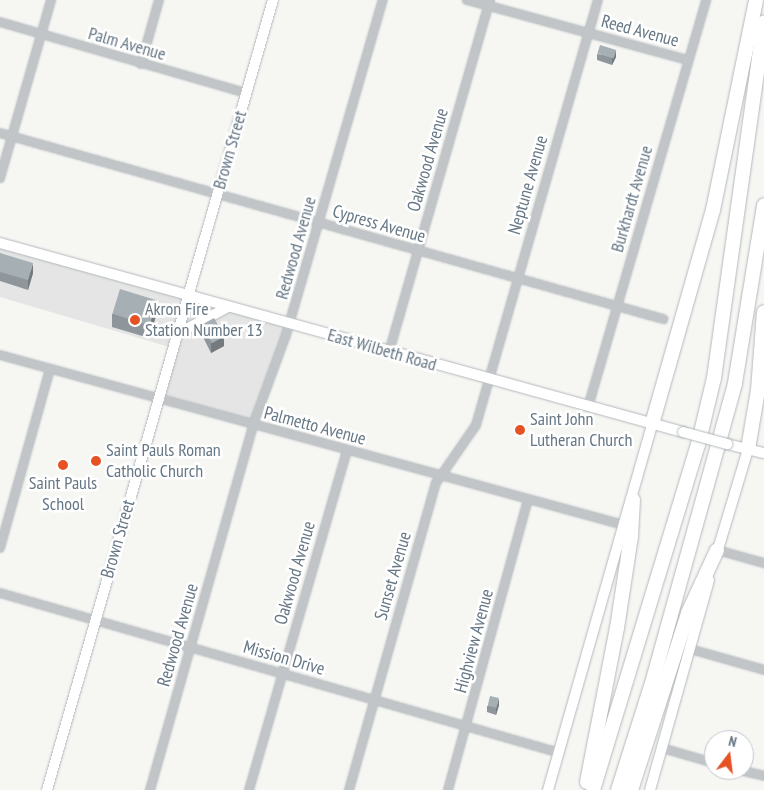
<!DOCTYPE html>
<html>
<head>
<meta charset="utf-8">
<style>
  body { margin:0 }
  #map { position:relative; width:764px; height:790px; overflow:hidden; background:#f6f6f3; font-family:"PT Sans Narrow",sans-serif }
  div>[style] { position:absolute }
  [style*='--x'] { left:calc(var(--x)*1px); top:calc(var(--y)*1px); width:calc(var(--w)*1px); rotate:calc(var(--a)*1deg) }
  .built>* { inset:0; background:#e4e5e4 }
  .roads { filter:drop-shadow(0 0 1px #b3b9bd) drop-shadow(0 0 1px #b3b9bd) }
  .street>* { height:8px; margin:-4px; padding:0 4px; transform-origin:4px; border-radius:4px; background:#c1c5c8 }
  .secondary>* { height:10px; margin:-5px; padding:0 5px; transform-origin:5px; border-radius:5px; background:#fff }
  .highway>* { height:14px; margin:-7px; padding:0 7px; transform-origin:7px; border-radius:7px; background:#fff }
  .bridges { filter:drop-shadow(0 0 1px #b3b9bd) drop-shadow(0 0 1px #b3b9bd) }
  .secondary-bridge>* { height:10px; margin:-5px; padding:0 5px; transform-origin:5px; border-radius:5px; background:#fff }
  .wall>* { inset:0; background:#8f969b }
  .shaded-wall>* { inset:0; background:#747a7e }
  .building>* { inset:0; background:#a6afb4; transform-origin:0 0 }
  .dots>* { width:14px; height:14px; translate:-50% -50%; box-sizing:border-box; border:2px solid #fff; border-radius:50% }
  span { translate:-50% -50%; white-space:nowrap; text-align:center; line-height:1.15; -webkit-text-stroke:5px #fff; paint-order:stroke }
  .street-label { font-size:18px; color:#657684 }
  .poi-label { font-size:18px; color:#657684 }
  .left { translate:0 -50%; text-align:left }
  .north { position:absolute; left:704px; top:730px; width:50px; height:50px; box-sizing:border-box; background:#fff; border:1px solid #c1c8ce; border-radius:50%; rotate:15deg; font-size:14px; font-weight:700; line-height:20px; text-align:center; color:#657684 }
  .north::after { content:''; display:block; margin:auto; width:18px; height:22px; background:#e65223; clip-path:polygon(50% 0,100% 100%,50% 72%,0 100%) }
</style>
</head>
<body>
<div id="map">
  <div class="built">
    <div style="clip-path:polygon(0 243px,290px 324px,253px 425px,158px 400px,173px 348px,0 297px)"></div>
  </div>
  <div class="roads">
    <div class="street">
      <div style="--x:467;--y:0;--w:229;--a:15.2"></div>
      <div style="--x:0;--y:22;--w:256;--a:16.1"></div>
      <div style="--x:141;--y:64;--w:66;--a:-74.3"></div>
      <div style="--x:0;--y:133;--w:689;--a:15.67"></div>
      <div style="--x:0;--y:178;--w:185;--a:-74"></div>
      <div style="--x:389;--y:352;--w:366;--a:-74"></div>
      <div style="--x:0;--y:355;--w:647;--a:15.24"></div>
      <div style="--x:588;--y:407;--w:424;--a:-73.8"></div>
      <div style="--x:0;--y:548;--w:186;--a:-74.4"></div>
      <div style="--x:717;--y:550;--w:49;--a:15.5"></div>
      <div style="--x:0;--y:593;--w:582;--a:15.95"></div>
      <div style="--x:690;--y:649;--w:77;--a:15.8"></div>
      <div style="--x:662;--y:748;--w:54;--a:16.1"></div>
      <div style="--x:739;--y:770;--w:26;--a:13"></div>
      <div style="--x:150;--y:790;--w:379;--a:-74.2"></div>
      <div style="--x:253;--y:425;--w:96;--a:-69.9"></div>
      <div style="--x:286;--y:335;--w:349;--a:-73.9"></div>
      <div style="--x:249;--y:790;--w:353;--a:-73.9"></div>
      <div style="--x:349;--y:790;--w:319;--a:-74.2"></div>
      <div style="--x:436;--y:483;--w:70;--a:-55.4"></div>
      <div style="--x:476;--y:425;--w:442;--a:-74"></div>
      <div style="--x:448;--y:790;--w:301;--a:-74.6"></div>
    </div>
    <div class="secondary">
      <div style="--x:0;--y:243;--w:709;--a:15.47"></div>
      <div style="--x:177;--y:334;--w:58;--a:-27.9"></div>
      <div style="--x:727;--y:444;--w:38;--a:14"></div>
      <div style="--x:716;--y:556;--w:112;--a:-73.3"></div>
      <div style="--x:47;--y:790;--w:822;--a:-74.04"></div>
      <div style="--x:548;--y:790;--w:380;--a:-74.1"></div>
      <div style="--x:650;--y:790;--w:218;--a:-74.3"></div>
    </div>
    <div class="highway">
      <div style="--x:652;--y:424;--w:223;--a:-74.1"></div>
      <div style="--x:713;--y:210;--w:214;--a:-78.4"></div>
      <div style="--x:748;--y:449;--w:60;--a:-80.4"></div>
      <div style="--x:758;--y:390;--w:78;--a:-85.6"></div>
      <div style="--x:587;--y:782;--w:157;--a:-79"></div>
      <div style="--x:617;--y:628;--w:92;--a:-81.3"></div>
      <div style="--x:631;--y:537;--w:37;--a:-87"></div>
      <div style="--x:593;--y:790;--w:361;--a:-73.1"></div>
      <div style="--x:698;--y:445;--w:69;--a:-76.6"></div>
      <div style="--x:714;--y:378;--w:359;--a:-82"></div>
      <div style="--x:618;--y:790;--w:112;--a:-72.4"></div>
      <div style="--x:652;--y:683;--w:311;--a:-74.5"></div>
      <div style="--x:735;--y:383;--w:180;--a:-80.7"></div>
      <div style="--x:631;--y:790;--w:186;--a:-72.1"></div>
      <div style="--x:688;--y:613;--w:69;--a:-65.3"></div>
    </div>
  </div>
  <div class="bridges">
    <div class="secondary-bridge">
      <div style="--x:683;--y:432;--w:46;--a:15.3"></div>
    </div>
  </div>
  <div class="wall">
    <div style="clip-path:polygon(597px 54px,616px 57px,612px 65px,597px 60px)"></div>
    <div style="clip-path:polygon(0 253px,33px 273px,28px 290px,0 281px)"></div>
    <div style="clip-path:polygon(157px 313px,149px 338px,112px 327px,112px 314px)"></div>
    <div style="clip-path:polygon(202px 325px,224px 346px,211px 353px,202px 335px)"></div>
    <div style="clip-path:polygon(499px 705px,496px 715px,487px 712px,487px 706px)"></div>
  </div>
  <div class="shaded-wall">
    <div style="clip-path:polygon(616px 50px,616px 57px,612px 65px,612px 59px)"></div>
    <div style="clip-path:polygon(33px 263px,33px 273px,28px 290px,28px 280px)"></div>
    <div style="clip-path:polygon(157px 300px,157px 313px,149px 338px,149px 325px)"></div>
    <div style="clip-path:polygon(224px 336px,224px 346px,211px 353px,211px 343px)"></div>
    <div style="clip-path:polygon(499px 698px,499px 705px,496px 715px,496px 708px)"></div>
  </div>
  <div class="building">
    <div style="left:600px;top:45px;width:17px;height:9px;rotate:17deg"></div>
    <div style="clip-path:polygon(0 253px,33px 263px,28px 280px,0 272px)"></div>
    <div style="left:120px;top:289px;width:39px;height:26px;rotate:17deg"></div>
    <div style="left:214px;top:318px;width:21px;height:14px;rotate:61deg"></div>
    <div style="left:490px;top:696px;width:9px;height:10px;rotate:13deg"></div>
  </div>
  <div class="dots">
    <div style="left:135px;top:320px;background:#e65223"></div>
    <div style="left:520px;top:430px;background:#e65223"></div>
    <div style="left:96px;top:461px;background:#e65223"></div>
    <div style="left:63px;top:465px;background:#e65223"></div>
  </div>
  <div class="street-label">
    <span style="left:640px;top:31px;rotate:15deg">Reed Avenue</span>
    <span style="left:127px;top:44px;rotate:16deg">Palm Avenue</span>
    <span style="left:230px;top:150px;rotate:-74deg">Brown Street</span>
    <span style="left:428px;top:160px;rotate:-74deg">Oakwood Avenue</span>
    <span style="left:528px;top:185px;rotate:-74deg">Neptune Avenue</span>
    <span style="left:632px;top:199px;rotate:-74deg">Burkhardt Avenue</span>
    <span style="left:379px;top:224px;rotate:16deg">Cypress Avenue</span>
    <span style="left:296px;top:248px;rotate:-74deg">Redwood Avenue</span>
    <span style="left:382px;top:350px;rotate:16deg">East Wilbeth Road</span>
    <span style="left:315px;top:426px;rotate:15deg">Palmetto Avenue</span>
    <span style="left:118px;top:539px;rotate:-74deg">Brown Street</span>
    <span style="left:295px;top:573px;rotate:-74deg">Oakwood Avenue</span>
    <span style="left:393px;top:576px;rotate:-74deg">Sunset Avenue</span>
    <span style="left:178px;top:635px;rotate:-74deg">Redwood Avenue</span>
    <span style="left:474px;top:641px;rotate:-75deg">Highview Avenue</span>
    <span style="left:284px;top:658px;rotate:16deg">Mission Drive</span>
  </div>
  <div class="poi-label">
    <span class="left" style="left:145px;top:320px">Akron Fire<br>Station Number 13</span>
    <span class="left" style="left:530px;top:430px">Saint John<br>Lutheran Church</span>
    <span class="left" style="left:106px;top:461px">Saint Pauls Roman<br>Catholic Church</span>
    <span style="left:63px;top:494px">Saint Pauls<br>School</span>
  </div>
  <div class="north">N</div>
</div>
</body>
</html>
